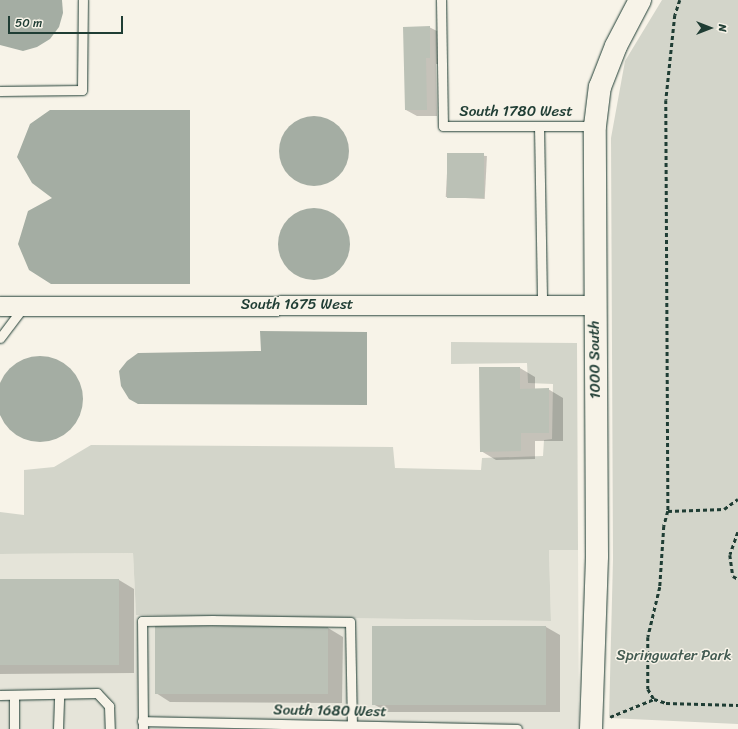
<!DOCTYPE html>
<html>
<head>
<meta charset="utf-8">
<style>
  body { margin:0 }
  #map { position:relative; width:738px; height:729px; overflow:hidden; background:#f7f3e8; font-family:Sriracha,sans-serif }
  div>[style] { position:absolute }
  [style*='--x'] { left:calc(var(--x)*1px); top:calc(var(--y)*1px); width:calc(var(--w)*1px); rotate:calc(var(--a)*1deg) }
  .built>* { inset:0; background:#e5e4d9 }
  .green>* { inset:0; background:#d3d5ca }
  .water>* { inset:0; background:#a4ada3 }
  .round { border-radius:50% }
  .shadow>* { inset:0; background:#0003; transform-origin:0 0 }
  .building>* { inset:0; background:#bbc1b6; transform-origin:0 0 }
  .path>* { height:2.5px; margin-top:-1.25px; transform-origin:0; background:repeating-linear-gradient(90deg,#1f3d34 0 4px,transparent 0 7px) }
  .roads { filter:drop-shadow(0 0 1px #1f3d34) drop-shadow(0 0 1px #1f3d34) }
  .service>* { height:9px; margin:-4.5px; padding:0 4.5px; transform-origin:4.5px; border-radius:4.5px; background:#f7f3e8 }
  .minor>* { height:19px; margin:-9.5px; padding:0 9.5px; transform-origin:9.5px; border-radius:9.5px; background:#f7f3e8 }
  .tertiary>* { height:22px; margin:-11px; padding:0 11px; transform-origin:11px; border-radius:11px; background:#f7f3e8 }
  span { translate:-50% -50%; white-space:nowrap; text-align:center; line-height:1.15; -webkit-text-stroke:3px #f7f3e8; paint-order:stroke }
  .street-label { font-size:15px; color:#1f3d34 }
  .park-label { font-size:15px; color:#435b52 }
  .north { position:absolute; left:690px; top:8px; width:40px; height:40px; -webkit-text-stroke:3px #f7f3e8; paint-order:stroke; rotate:90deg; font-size:11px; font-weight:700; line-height:16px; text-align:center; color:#1f3d34 }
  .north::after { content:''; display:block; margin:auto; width:14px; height:18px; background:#1f3d34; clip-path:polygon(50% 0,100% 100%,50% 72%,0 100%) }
  .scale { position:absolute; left:8px; top:16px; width:115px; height:18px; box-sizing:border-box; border:2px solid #1f3d34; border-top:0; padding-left:5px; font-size:12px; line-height:14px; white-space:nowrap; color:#1f3d34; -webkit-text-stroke:3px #f7f3e8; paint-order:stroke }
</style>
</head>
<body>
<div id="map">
  <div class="built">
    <div style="clip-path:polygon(549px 550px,578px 550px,579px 729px,0 729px,0 554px,133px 553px,136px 615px,551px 621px)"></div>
  </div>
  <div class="green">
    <div style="clip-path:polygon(662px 0,738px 0,738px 724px,609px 718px,613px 559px,611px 138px,625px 61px)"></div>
    <div style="clip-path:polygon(451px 342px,577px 343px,578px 550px,549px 550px,551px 621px,136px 615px,133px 553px,0 554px,0 512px,24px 515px,24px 470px,54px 467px,91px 445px,393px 447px,395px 468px,481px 470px,482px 458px,543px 456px,544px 440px,552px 439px,553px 384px,528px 383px,527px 363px,451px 364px)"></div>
  </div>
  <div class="water">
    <div style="clip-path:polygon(0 0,62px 0,63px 13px,59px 27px,50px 39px,37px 47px,23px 51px,0 45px)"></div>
    <div style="clip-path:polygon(50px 110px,190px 110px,190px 284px,51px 284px,29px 270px,18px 244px,28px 211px,52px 198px,32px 183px,17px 157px,30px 124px)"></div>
    <div class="round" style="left:279px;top:116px;width:70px;height:70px"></div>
    <div class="round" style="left:278px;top:208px;width:72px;height:72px"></div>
    <div style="clip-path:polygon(260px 331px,367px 332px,367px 405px,138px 404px,129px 399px,121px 386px,119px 371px,127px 361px,138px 353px,261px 351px)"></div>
    <div class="round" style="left:-3px;top:356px;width:86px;height:86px"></div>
  </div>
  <div class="shadow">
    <div style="clip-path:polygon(429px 27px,441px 33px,441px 64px,436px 64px,437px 116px,417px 116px,406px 110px)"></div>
    <div style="left:448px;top:154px;width:39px;height:43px;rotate:3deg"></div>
    <div style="clip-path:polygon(520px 368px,535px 377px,535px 389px,548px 389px,563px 398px,563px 441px,535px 441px,535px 459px,496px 460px,481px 451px)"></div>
    <div style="clip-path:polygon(119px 580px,134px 589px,134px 673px,0 674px,0 581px)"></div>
    <div style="clip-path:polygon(546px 627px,560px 635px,560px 712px,388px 712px,373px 704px)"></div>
    <div style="clip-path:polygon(328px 628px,343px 637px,342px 703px,170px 702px,156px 693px)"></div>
  </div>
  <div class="building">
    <div style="clip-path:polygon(430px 26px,430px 58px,426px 58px,427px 110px,405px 110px,403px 27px)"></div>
    <div style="left:447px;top:153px;width:37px;height:45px"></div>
    <div style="clip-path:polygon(479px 367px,520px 367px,520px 389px,549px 388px,549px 433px,521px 433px,521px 451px,480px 452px)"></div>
    <div style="left:119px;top:579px;width:86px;height:119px;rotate:90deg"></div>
    <div style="left:155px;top:626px;width:173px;height:68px"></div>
    <div style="left:372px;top:626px;width:174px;height:79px"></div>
  </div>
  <div class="path">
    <div style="--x:680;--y:0;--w:16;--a:108"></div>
    <div style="--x:675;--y:15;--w:85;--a:96"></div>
    <div style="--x:666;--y:100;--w:411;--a:89.7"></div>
    <div style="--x:668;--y:511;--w:16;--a:105"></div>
    <div style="--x:664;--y:526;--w:61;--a:93.8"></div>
    <div style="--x:660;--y:587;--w:51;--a:103.5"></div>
    <div style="--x:648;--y:637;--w:52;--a:90"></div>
    <div style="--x:648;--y:689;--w:12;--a:59"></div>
    <div style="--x:654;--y:699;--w:13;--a:18"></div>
    <div style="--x:666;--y:703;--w:72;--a:1.6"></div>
    <div style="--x:668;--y:511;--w:56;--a:-2"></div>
    <div style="--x:724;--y:509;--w:17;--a:-36"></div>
    <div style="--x:738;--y:532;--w:24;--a:109"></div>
    <div style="--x:730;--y:555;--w:21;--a:82"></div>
    <div style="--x:733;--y:576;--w:6;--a:31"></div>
    <div style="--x:610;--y:717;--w:48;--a:-22.2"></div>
  </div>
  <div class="roads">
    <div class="service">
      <div style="--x:441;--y:0;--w:126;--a:89.1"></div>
      <div style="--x:443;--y:126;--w:152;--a:0"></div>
      <div style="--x:0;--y:91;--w:82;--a:-0.7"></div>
      <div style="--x:82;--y:90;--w:90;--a:-89.4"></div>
      <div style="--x:539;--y:126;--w:179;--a:89"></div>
      <div style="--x:0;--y:338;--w:40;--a:-53"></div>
      <div style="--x:0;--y:695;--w:97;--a:-1.2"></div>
      <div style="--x:97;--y:693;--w:18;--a:47"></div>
      <div style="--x:109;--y:706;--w:23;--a:88"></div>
      <div style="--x:14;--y:695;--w:34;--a:90"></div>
      <div style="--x:142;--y:721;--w:375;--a:1.2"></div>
      <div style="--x:58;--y:729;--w:35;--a:-88"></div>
      <div style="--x:143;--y:729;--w:108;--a:-90.5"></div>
      <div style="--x:142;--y:621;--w:71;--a:-0.8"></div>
      <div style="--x:213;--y:620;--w:137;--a:0.8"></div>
      <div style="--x:350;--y:622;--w:107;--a:88.9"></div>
    </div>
    <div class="minor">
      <div style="--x:0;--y:306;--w:594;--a:-0.1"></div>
    </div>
    <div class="tertiary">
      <div style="--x:591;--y:729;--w:173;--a:-88"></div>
      <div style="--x:597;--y:556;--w:430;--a:-90.3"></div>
      <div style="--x:595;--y:126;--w:39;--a:-83"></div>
      <div style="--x:600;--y:87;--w:44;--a:-68.7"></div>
      <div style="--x:616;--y:46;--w:52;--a:-62.4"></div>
    </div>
  </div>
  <div class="street-label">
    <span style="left:516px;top:112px">South 1780 West</span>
    <span style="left:297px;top:305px">South 1675 West</span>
    <span style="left:595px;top:360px;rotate:-91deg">1000 South</span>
    <span style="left:330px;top:711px;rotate:1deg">South 1680 West</span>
  </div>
  <div class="park-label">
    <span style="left:674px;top:656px">Springwater Park</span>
  </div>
  <div class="north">N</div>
  <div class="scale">50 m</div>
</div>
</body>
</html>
